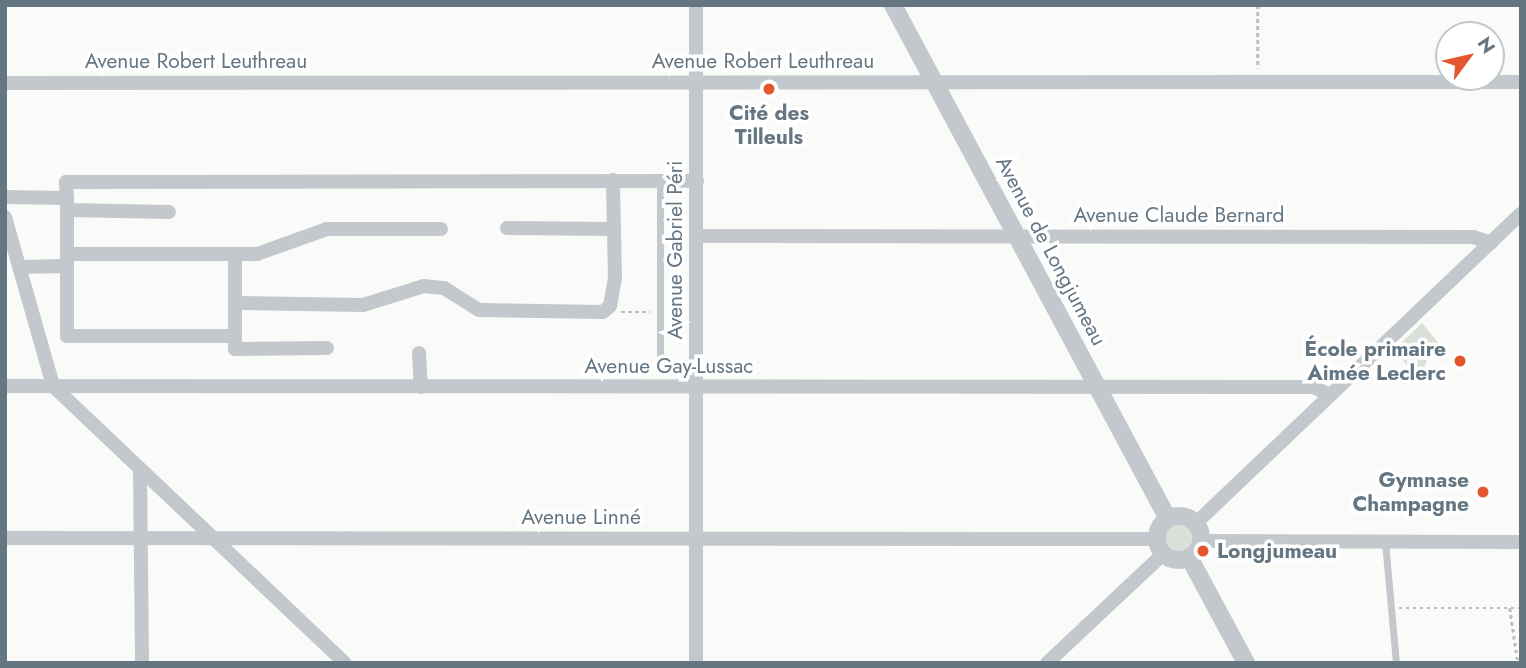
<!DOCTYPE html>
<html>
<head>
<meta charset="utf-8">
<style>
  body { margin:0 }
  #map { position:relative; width:1526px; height:668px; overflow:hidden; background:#fafaf8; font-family:Jost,sans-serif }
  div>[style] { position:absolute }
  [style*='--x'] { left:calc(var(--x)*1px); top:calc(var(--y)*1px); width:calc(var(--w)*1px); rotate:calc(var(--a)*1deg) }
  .green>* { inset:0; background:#dadfd7 }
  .round { border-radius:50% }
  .path>* { height:2.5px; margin-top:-1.25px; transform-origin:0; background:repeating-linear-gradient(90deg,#bbbfc2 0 3.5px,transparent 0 7px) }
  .service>* { height:7px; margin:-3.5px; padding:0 3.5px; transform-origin:3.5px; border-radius:3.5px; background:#c3c8cc }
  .minor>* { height:14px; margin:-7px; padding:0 7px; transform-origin:7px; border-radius:7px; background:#c3c8cc }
  .tertiary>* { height:18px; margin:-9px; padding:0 9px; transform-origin:9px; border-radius:9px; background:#c3c8cc }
  .tertiary>.ring { margin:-9px; padding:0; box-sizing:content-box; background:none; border:18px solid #c3c8cc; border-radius:50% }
  .dots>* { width:19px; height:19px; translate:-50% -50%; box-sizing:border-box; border:4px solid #fff; border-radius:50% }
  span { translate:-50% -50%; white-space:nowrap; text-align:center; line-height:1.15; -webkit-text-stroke:7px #fff; paint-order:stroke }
  .street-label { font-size:21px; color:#657683 }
  .poi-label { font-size:21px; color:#657683; font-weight:700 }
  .right { translate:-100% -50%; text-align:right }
  .left { translate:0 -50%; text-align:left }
  .frame { position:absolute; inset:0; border:7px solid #657683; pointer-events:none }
  .north { position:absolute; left:1435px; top:21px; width:70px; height:70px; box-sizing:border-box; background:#fff; border:2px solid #c1c8cd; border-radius:50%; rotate:57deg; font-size:19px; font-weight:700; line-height:28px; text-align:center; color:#657683 }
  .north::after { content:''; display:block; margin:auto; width:24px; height:32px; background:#e4572e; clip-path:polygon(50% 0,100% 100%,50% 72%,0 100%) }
</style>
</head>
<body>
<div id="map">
  <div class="green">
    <div style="clip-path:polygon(1422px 323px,1439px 344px,1427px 359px,1420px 380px,1394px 350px)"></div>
    <div class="round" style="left:1166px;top:525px;width:26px;height:26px"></div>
  </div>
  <div class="path">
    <div style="--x:1258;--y:5;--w:63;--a:90"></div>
    <div style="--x:621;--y:312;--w:29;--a:0"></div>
    <div style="--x:1399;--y:608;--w:122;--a:0"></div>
    <div style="--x:1510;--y:608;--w:56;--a:81.7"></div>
  </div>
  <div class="service">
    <div style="--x:660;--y:357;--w:175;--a:-90"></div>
    <div style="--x:1385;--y:542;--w:121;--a:84.8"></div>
  </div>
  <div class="minor">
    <div style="--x:696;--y:5;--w:658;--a:90"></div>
    <div style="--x:5;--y:83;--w:1516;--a:-0.04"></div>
    <div style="--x:5;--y:197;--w:62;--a:0.9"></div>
    <div style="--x:67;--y:198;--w:16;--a:-94"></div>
    <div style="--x:66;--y:182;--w:631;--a:-0.09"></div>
    <div style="--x:67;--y:198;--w:138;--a:90"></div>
    <div style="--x:67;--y:336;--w:168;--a:0"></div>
    <div style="--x:235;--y:336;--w:82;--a:-90"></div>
    <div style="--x:235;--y:254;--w:168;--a:180"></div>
    <div style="--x:67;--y:210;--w:102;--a:1.1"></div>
    <div style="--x:5;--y:217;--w:176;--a:74.1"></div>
    <div style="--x:53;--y:386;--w:402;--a:43.5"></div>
    <div style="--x:507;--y:228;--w:107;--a:0.5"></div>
    <div style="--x:697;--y:236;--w:776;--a:0.07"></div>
    <div style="--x:1473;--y:237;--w:19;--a:18"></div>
    <div style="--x:235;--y:254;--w:22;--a:0"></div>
    <div style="--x:257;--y:254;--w:74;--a:-19.7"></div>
    <div style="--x:327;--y:229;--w:114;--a:0"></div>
    <div style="--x:20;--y:267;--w:47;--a:-1.2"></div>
    <div style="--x:235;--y:303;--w:128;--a:0.9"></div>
    <div style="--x:363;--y:305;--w:64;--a:-17.3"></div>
    <div style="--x:424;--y:286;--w:20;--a:6"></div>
    <div style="--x:444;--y:288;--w:41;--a:32.2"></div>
    <div style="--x:479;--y:310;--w:124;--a:0.9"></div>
    <div style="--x:603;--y:312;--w:9;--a:-41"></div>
    <div style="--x:610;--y:306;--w:27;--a:-80"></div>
    <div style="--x:615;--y:279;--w:99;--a:-91.2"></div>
    <div style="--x:235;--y:336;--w:13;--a:90"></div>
    <div style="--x:235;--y:349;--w:92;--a:-0.6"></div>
    <div style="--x:419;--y:353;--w:34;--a:87"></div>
    <div style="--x:5;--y:386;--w:1308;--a:0.04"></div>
    <div style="--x:1313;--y:387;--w:19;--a:25"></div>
    <div style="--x:140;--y:469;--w:194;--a:89.4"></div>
    <div style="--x:1195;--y:524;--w:450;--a:-43.6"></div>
    <div style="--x:5;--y:538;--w:1152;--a:0.05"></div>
    <div style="--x:1201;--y:541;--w:320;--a:0.2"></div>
    <div style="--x:1047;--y:663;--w:161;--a:-43.2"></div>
  </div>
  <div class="tertiary">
    <div style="--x:893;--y:5;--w:583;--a:61.85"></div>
    <div class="ring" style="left:1157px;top:516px;width:26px;height:26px"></div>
    <div style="--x:1189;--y:557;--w:120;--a:61.7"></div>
  </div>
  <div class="dots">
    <div style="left:769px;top:89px;background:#e4572e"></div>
    <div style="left:1460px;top:361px;background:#e4572e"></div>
    <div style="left:1483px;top:492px;background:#e4572e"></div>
    <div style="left:1203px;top:551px;background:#e4572e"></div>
  </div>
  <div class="street-label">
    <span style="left:196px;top:61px">Avenue Robert Leuthreau</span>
    <span style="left:763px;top:61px">Avenue Robert Leuthreau</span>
    <span style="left:1179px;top:215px">Avenue Claude Bernard</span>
    <span style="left:675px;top:250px;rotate:-90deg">Avenue Gabriel Péri</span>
    <span style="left:1051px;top:251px;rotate:62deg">Avenue de Longjumeau</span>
    <span style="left:669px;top:366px">Avenue Gay-Lussac</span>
    <span style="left:581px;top:517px">Avenue Linné</span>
  </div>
  <div class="poi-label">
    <span style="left:769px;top:125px">Cité des<br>Tilleuls</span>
    <span class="right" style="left:1446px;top:361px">École primaire<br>Aimée Leclerc</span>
    <span class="right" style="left:1469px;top:492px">Gymnase<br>Champagne</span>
    <span class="left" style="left:1217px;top:551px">Longjumeau</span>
  </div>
  <div class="frame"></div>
  <div class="north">N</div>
</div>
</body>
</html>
